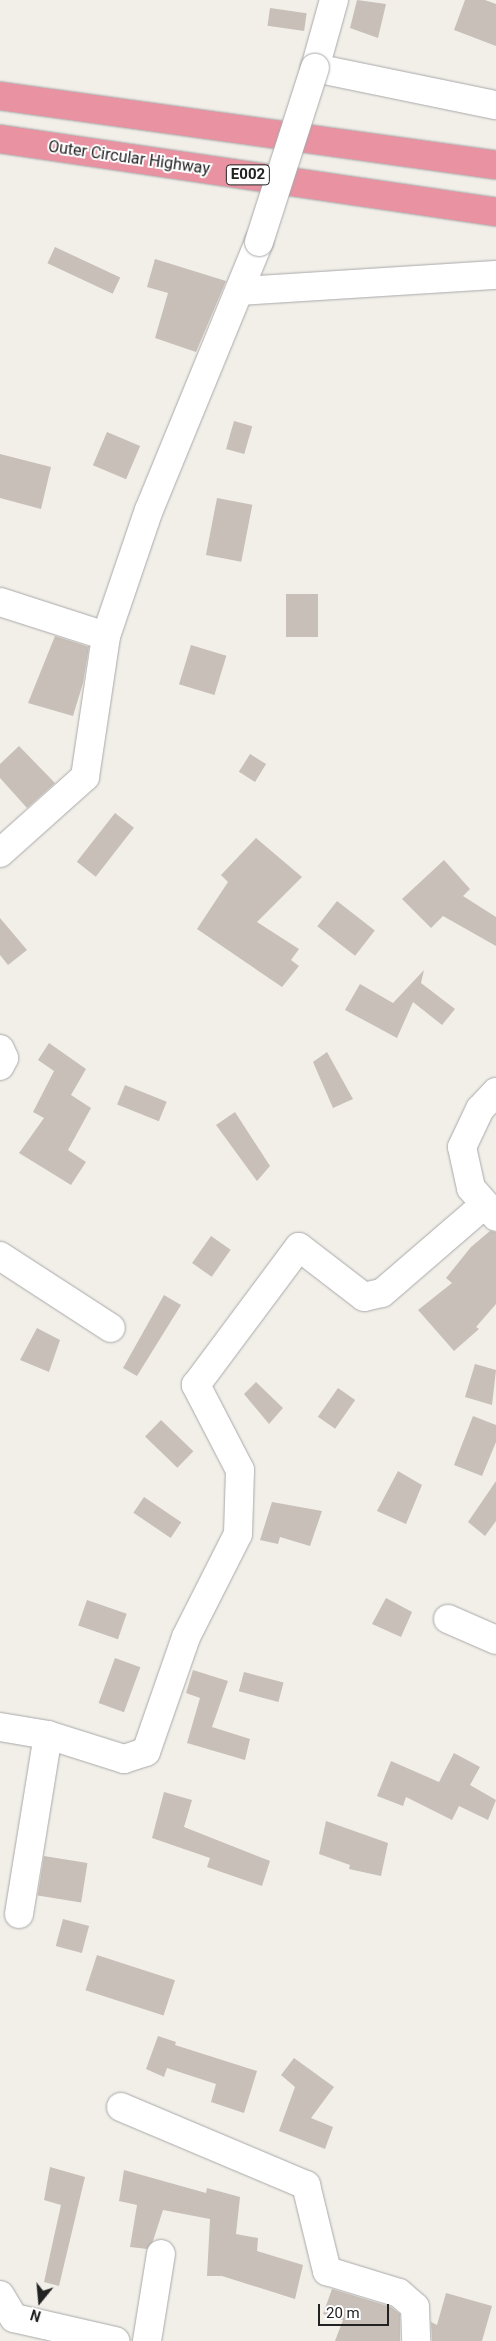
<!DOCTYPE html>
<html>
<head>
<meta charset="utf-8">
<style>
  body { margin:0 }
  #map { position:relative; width:496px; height:2341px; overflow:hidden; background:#f2efe9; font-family:Roboto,sans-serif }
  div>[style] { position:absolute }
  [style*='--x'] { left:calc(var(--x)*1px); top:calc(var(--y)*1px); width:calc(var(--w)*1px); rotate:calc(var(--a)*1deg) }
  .building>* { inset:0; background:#c7bfb8; transform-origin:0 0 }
  .roads { filter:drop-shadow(0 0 1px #a9a9a9) drop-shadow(0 0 1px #a9a9a9) }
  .minor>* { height:28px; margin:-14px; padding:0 14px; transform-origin:14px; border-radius:14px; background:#fff }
  .highway>* { height:28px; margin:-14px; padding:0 14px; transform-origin:14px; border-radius:14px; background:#e892a2 }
  .bridges { filter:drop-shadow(0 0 1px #a9a9a9) drop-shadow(0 0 1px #a9a9a9) }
  .minor-bridge>* { height:28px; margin:-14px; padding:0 14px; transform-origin:14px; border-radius:14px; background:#fff }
  span { translate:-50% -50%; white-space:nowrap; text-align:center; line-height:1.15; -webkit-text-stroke:4px #fff; paint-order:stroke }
  .shield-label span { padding:1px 4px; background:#fff; border:1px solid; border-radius:4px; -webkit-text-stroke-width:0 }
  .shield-label { font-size:15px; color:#222; font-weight:700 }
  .street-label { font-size:16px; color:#222 }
  .north { position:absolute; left:15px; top:2276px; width:50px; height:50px; -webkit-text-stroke:4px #fff; paint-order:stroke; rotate:197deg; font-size:14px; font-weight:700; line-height:20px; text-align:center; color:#222 }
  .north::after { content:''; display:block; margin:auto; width:18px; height:22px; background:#222; clip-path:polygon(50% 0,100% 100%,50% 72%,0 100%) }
  .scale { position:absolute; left:318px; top:2304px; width:71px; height:22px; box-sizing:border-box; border:2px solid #222; border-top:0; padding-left:6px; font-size:15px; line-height:18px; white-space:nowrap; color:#222; -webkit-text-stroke:4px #fff; paint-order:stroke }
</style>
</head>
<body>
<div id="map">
  <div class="building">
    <div style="clip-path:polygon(357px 0,386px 4px,378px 38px,350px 28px)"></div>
    <div style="clip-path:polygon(465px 0,485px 0,496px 4px,496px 46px,454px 30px)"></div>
    <div style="left:270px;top:8px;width:37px;height:18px;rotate:8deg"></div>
    <div style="left:55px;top:247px;width:72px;height:18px;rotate:25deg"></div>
    <div style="clip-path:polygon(155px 259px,226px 281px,196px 352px,155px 338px,168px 293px,147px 287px)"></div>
    <div style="left:234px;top:421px;width:19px;height:29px;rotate:16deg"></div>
    <div style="left:107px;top:432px;width:36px;height:36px;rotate:23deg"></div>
    <div style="clip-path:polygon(0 454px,51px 467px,41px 509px,0 498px)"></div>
    <div style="left:217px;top:498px;width:36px;height:58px;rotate:11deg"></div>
    <div style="left:286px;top:594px;width:32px;height:43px"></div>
    <div style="clip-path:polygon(55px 636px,89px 647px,83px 683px,73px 716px,28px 703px)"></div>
    <div style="left:191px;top:645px;width:37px;height:41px;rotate:17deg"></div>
    <div style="clip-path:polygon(19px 746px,55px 783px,27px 808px,0 778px,0 764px)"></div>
    <div style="left:250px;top:754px;width:19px;height:21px;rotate:32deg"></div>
    <div style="left:115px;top:813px;width:24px;height:62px;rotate:38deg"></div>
    <div style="clip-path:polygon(256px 838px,302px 877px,257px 922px,299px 949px,291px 960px,299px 966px,282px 987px,197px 929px,228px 882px,221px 875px)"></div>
    <div style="clip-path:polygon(444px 860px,470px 889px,463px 896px,496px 917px,496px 946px,443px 916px,431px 928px,402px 899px)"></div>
    <div style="left:337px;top:901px;width:48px;height:32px;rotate:38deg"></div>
    <div style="clip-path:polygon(0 918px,27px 950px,8px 965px,0 955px)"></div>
    <div style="clip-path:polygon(424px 970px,421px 983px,455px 1009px,442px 1025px,413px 1002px,397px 1038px,345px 1010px,360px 984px,393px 1003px)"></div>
    <div style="clip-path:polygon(49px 1043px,86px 1069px,71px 1095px,91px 1108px,68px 1150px,86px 1162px,71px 1185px,19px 1153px,44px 1118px,33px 1112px,54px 1071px,38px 1060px)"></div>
    <div style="clip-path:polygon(327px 1052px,353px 1099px,333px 1108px,313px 1062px)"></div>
    <div style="left:125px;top:1085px;width:45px;height:21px;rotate:22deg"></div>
    <div style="clip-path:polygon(235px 1112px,270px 1166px,257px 1181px,216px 1125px)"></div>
    <div style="clip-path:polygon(490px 1231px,496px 1232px,496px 1304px,476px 1327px,479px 1329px,454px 1351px,418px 1310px,452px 1283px,446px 1278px,471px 1247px)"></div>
    <div style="left:211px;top:1236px;width:24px;height:33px;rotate:35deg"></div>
    <div style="clip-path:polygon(164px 1295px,181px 1305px,137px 1376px,123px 1368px)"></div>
    <div style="clip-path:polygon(37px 1328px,60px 1340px,49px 1372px,20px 1360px)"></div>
    <div style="clip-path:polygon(475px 1364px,496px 1370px,492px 1405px,465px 1397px)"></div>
    <div style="clip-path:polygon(256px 1382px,283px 1408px,269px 1424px,244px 1394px)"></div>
    <div style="left:338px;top:1388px;width:21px;height:35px;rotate:35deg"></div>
    <div style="clip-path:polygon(473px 1416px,496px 1425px,496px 1442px,482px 1476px,454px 1465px)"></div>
    <div style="left:161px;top:1420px;width:45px;height:23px;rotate:44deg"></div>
    <div style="clip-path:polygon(398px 1471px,422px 1485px,406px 1524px,377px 1511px)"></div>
    <div style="clip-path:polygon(496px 1481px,496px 1521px,485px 1536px,468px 1522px)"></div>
    <div style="left:144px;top:1497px;width:45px;height:19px;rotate:34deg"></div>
    <div style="clip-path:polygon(272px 1502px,322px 1511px,310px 1546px,280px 1537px,278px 1544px,260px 1540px)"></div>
    <div style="clip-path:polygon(386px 1598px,412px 1612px,401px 1637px,372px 1624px)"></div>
    <div style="left:87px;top:1600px;width:42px;height:27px;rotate:19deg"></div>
    <div style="left:115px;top:1658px;width:27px;height:48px;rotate:20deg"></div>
    <div style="clip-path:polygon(193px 1670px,228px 1681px,212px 1727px,250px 1739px,245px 1760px,187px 1743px,200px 1698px,186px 1693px)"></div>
    <div style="left:244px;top:1672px;width:41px;height:20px;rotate:15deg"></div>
    <div style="clip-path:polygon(454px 1753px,480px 1767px,470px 1785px,496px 1800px,488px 1820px,459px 1806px,452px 1820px,406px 1797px,403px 1806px,377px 1796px,391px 1761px,439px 1782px)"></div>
    <div style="clip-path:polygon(164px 1792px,192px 1800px,184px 1827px,270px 1861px,262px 1886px,207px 1867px,210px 1858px,152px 1838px)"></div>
    <div style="clip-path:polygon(326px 1821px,388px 1843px,381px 1876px,349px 1869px,350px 1865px,319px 1854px)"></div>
    <div style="left:44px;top:1856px;width:44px;height:40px;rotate:9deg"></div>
    <div style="left:63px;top:1919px;width:27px;height:28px;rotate:15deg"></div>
    <div style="left:97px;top:1955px;width:82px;height:37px;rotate:18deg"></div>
    <div style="clip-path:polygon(158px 2036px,176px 2042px,175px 2045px,257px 2071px,244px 2113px,211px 2102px,216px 2084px,167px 2068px,164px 2077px,146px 2069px)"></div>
    <div style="clip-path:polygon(294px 2058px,334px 2087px,311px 2118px,333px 2127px,325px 2149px,279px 2131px,295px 2087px,281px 2075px)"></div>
    <div style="clip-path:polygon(50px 2167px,85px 2177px,59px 2286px,44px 2282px,61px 2205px,44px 2200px)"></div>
    <div style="clip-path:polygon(124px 2170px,206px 2193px,207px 2188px,240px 2197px,236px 2234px,258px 2238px,257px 2251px,303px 2265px,295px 2299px,222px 2276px,207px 2276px,210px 2219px,163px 2210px,153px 2241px,147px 2249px,130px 2247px,137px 2205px,119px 2201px)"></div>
    <div style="clip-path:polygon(332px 2289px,391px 2307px,400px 2314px,400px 2341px,335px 2341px,343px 2320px,323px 2314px)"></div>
    <div style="clip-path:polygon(446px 2293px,492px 2306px,482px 2341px,432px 2341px,431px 2322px,437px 2325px)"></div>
  </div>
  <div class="roads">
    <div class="minor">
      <div style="--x:334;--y:0;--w:71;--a:105.6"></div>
      <div style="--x:315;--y:68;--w:185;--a:11.6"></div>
      <div style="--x:241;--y:291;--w:256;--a:-3.6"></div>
      <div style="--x:0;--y:602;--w:111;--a:17.8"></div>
      <div style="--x:0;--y:853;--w:114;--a:-41.8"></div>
      <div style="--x:85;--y:777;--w:143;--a:-81.5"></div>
      <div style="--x:106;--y:636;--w:133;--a:-71.2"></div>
      <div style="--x:149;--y:510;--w:290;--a:-67.7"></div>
      <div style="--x:0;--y:1049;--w:10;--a:66"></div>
      <div style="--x:4;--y:1058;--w:9;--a:117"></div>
      <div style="--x:496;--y:1092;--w:23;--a:133"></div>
      <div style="--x:480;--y:1109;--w:42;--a:115.3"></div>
      <div style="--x:462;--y:1147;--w:42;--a:77.6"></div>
      <div style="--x:471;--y:1188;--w:38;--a:49"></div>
      <div style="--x:0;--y:1256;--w:132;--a:33"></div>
      <div style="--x:448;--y:1619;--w:52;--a:23.6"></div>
      <div style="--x:0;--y:1727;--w:49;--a:9.5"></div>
      <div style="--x:48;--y:1735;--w:80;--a:17.5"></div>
      <div style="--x:124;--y:1759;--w:23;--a:-18"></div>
      <div style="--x:146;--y:1752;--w:122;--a:-70.8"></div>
      <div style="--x:186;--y:1637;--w:115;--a:-63.2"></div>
      <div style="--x:238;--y:1534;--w:64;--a:-88.2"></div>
      <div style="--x:240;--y:1470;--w:96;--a:-117.4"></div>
      <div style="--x:196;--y:1385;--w:172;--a:-53.3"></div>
      <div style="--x:299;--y:1247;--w:82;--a:37.6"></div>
      <div style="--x:364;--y:1297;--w:18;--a:-13"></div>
      <div style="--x:382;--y:1293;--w:136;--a:-40.8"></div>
      <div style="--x:19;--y:1914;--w:181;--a:-80.8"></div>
      <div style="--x:121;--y:2107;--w:201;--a:22.9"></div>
      <div style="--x:306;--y:2185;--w:89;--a:76.3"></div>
      <div style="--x:327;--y:2271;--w:75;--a:17"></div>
      <div style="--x:399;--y:2293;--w:21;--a:41"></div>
      <div style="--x:415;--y:2307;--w:34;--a:88"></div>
      <div style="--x:0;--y:2295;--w:27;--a:59"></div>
      <div style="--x:14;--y:2318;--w:104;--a:12.8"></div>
      <div style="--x:147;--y:2341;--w:88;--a:-80.9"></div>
    </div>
    <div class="highway">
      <div style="--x:0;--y:96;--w:501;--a:7.92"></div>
      <div style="--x:0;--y:139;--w:501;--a:8.37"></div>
    </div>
  </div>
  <div class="bridges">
    <div class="minor-bridge">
      <div style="--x:259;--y:242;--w:183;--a:-72.2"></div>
    </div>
  </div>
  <div class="shield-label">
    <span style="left:248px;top:175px">E002</span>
  </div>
  <div class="street-label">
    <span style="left:129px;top:158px;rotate:8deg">Outer Circular Highway</span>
  </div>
  <div class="north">N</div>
  <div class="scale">20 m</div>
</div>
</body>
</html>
